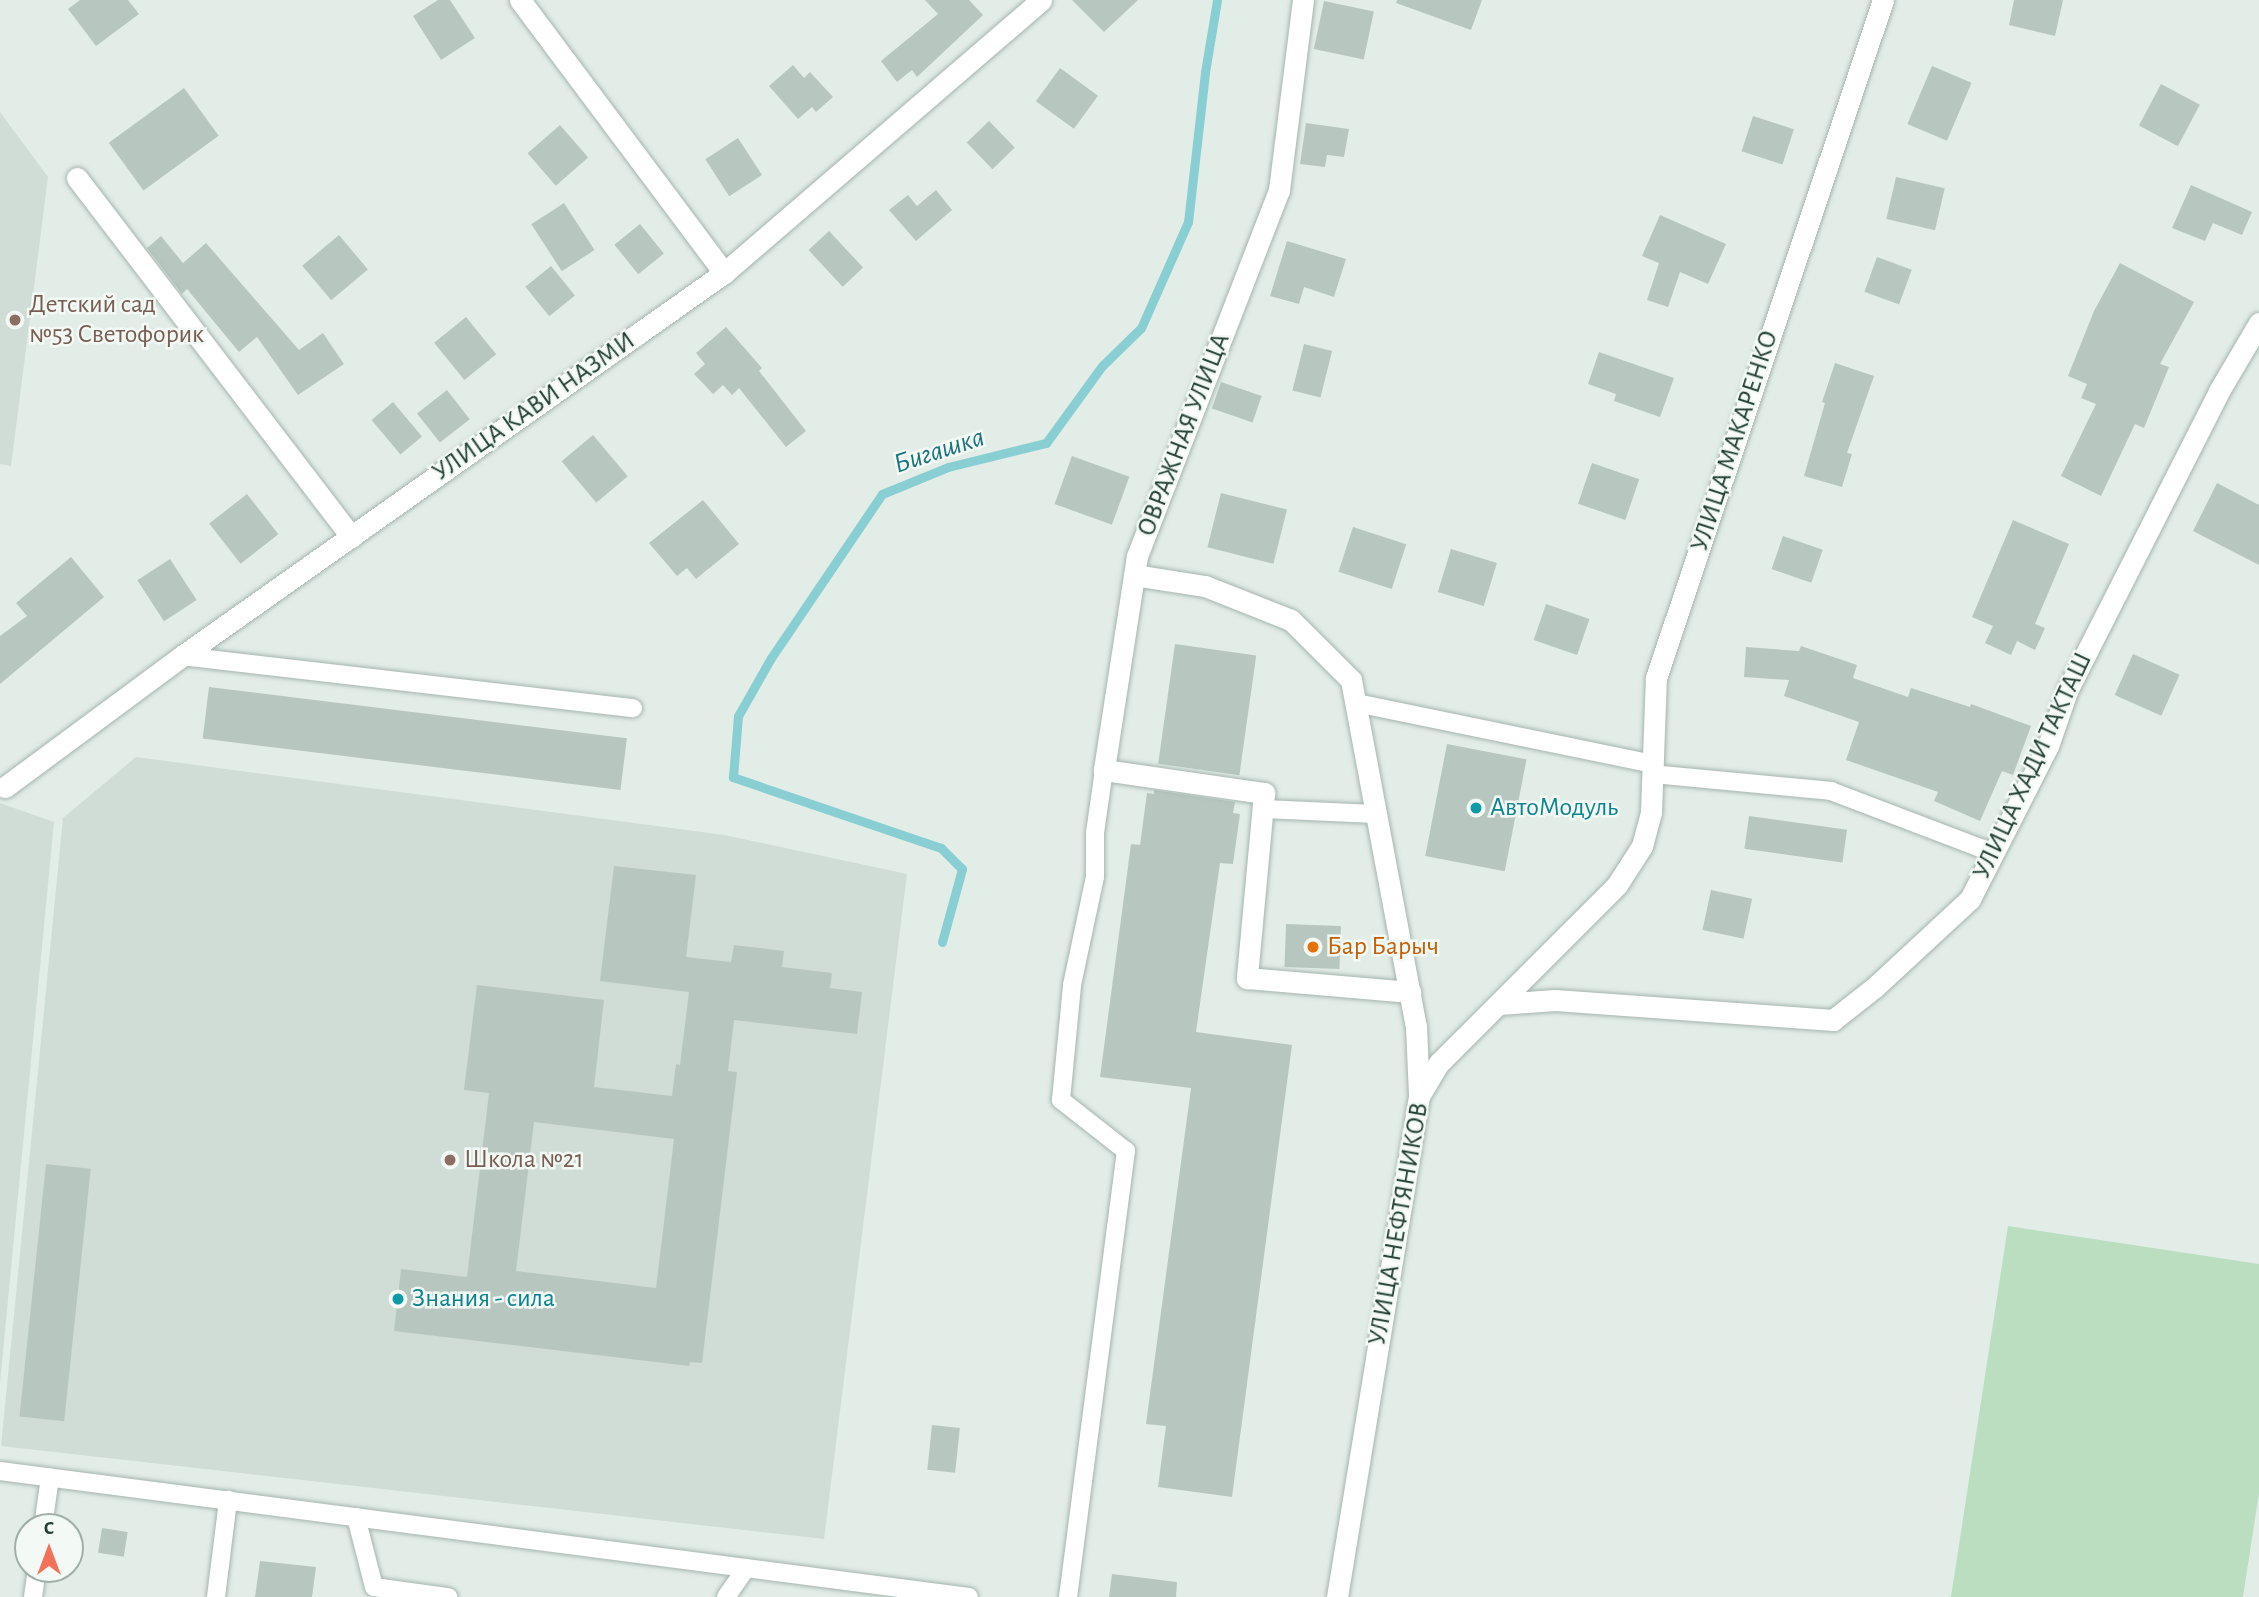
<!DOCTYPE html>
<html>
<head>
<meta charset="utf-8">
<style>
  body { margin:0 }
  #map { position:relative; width:2259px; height:1597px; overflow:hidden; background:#e2ede7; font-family:"Alegreya Sans",sans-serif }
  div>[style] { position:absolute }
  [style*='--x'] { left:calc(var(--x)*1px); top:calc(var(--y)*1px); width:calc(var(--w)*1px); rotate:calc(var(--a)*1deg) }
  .built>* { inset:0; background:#d0dcd6 }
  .green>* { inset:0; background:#bbdec1 }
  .stream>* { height:9px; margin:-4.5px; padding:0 4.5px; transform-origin:4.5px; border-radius:4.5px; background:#89ced2 }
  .building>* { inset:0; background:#b7c7c0; transform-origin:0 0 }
  .roads { filter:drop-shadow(0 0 2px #a5b5ae) drop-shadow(0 0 2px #a5b5ae) }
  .service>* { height:18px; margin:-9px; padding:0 9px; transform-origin:9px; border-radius:9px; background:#fff }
  .minor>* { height:21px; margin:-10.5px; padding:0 10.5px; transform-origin:10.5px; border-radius:10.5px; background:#fff }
  .tertiary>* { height:21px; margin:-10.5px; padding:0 10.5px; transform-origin:10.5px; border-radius:10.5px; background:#fff }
  .dots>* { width:19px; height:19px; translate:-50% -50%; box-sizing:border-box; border:4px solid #f3f9f5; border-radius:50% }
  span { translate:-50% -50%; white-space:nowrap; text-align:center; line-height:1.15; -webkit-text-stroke:5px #f3f9f5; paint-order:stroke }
  .education-label { font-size:26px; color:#785e54 }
  .left { translate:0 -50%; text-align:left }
  .street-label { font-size:26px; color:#223e34 }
  .culture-label { font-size:26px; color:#0d838f }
  .food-label { font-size:26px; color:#c56008 }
  .water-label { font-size:28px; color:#1b737b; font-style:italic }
  .north { position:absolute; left:14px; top:1513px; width:70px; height:70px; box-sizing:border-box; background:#f3f9f5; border:2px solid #9faea8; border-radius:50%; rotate:0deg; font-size:19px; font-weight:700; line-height:28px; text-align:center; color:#223e34 }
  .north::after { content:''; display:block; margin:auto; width:24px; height:32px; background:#f37159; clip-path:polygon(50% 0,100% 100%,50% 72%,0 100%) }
</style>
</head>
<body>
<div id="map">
  <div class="built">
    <div style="clip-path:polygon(0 112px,48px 177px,11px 466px,0 464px)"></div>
    <div style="clip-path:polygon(136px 757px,724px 835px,907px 874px,824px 1539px,1px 1446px,63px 818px)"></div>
    <div style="clip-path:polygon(0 803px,54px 822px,0 1383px)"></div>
  </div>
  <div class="green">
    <div style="clip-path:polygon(2008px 1226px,2259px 1264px,2259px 1493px,2243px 1597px,1951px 1597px)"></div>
  </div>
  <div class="stream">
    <div style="--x:942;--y:942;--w:76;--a:-74.7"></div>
    <div style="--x:962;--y:869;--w:30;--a:-135"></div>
    <div style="--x:941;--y:848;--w:220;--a:-161.2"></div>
    <div style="--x:733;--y:777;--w:61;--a:-85.3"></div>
    <div style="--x:738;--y:716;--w:67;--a:-60.4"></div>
    <div style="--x:771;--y:658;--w:198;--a:-55.9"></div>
    <div style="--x:882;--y:494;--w:71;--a:-22.2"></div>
    <div style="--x:948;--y:467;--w:101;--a:-13.8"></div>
    <div style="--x:1046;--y:443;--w:95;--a:-54"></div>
    <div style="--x:1102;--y:366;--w:54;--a:-44.3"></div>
    <div style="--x:1141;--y:328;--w:116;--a:-66.1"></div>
    <div style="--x:1188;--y:222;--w:151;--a:-83.5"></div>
    <div style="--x:1205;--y:72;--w:73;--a:-80.5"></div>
  </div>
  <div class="building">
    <div style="clip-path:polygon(80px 0,128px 0,139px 14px,96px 46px,68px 9px)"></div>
    <div style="clip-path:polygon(438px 0,450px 0,475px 38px,441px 60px,413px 16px)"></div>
    <div style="clip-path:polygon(925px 0,969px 0,983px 15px,917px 77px,912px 70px,897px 82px,881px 61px,938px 14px)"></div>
    <div style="clip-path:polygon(1072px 0,1138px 0,1104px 32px)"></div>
    <div style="clip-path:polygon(1397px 0,1482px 0,1471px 30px,1396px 3px)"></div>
    <div style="clip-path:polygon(2014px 0,2063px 0,2055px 36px,2009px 25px)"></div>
    <div style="left:1324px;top:1px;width:51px;height:49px;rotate:12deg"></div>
    <div style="clip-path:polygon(793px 65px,804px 78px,810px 72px,833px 97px,816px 112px,812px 107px,798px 119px,769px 86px)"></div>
    <div style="left:1932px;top:66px;width:43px;height:63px;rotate:23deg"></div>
    <div style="left:1060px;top:68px;width:47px;height:41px;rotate:36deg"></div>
    <div style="left:2161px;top:84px;width:44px;height:47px;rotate:28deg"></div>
    <div style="left:184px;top:88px;width:59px;height:93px;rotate:54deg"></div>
    <div style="left:1753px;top:116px;width:43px;height:37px;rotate:18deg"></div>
    <div style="left:989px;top:121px;width:37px;height:31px;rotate:46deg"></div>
    <div style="clip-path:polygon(1306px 123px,1349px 129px,1344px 157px,1327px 155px,1325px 167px,1300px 164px)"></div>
    <div style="left:560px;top:125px;width:43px;height:43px;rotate:49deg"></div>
    <div style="left:738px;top:138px;width:44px;height:39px;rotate:57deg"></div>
    <div style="left:1896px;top:177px;width:50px;height:43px;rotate:13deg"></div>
    <div style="clip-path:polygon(2191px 185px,2252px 212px,2242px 235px,2213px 223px,2205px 241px,2172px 228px)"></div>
    <div style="clip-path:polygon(936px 190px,952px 210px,916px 241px,889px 210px,908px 195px,917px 206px)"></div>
    <div style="left:564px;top:203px;width:56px;height:39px;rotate:57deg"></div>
    <div style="clip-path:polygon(1660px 215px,1726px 244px,1708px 284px,1680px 272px,1668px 307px,1647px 300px,1659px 263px,1642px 256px)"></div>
    <div style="left:640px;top:224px;width:38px;height:33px;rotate:51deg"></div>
    <div style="left:829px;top:231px;width:50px;height:28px;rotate:47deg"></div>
    <div style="left:339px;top:235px;width:45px;height:48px;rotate:50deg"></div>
    <div style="clip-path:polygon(161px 236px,183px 263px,206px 243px,299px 350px,323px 333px,344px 364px,298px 395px,257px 337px,239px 352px,187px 289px,182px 294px,147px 248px)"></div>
    <div style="clip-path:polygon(1287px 241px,1346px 259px,1334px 297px,1304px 287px,1299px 304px,1270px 296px)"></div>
    <div style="left:1877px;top:257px;width:37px;height:37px;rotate:20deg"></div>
    <div style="clip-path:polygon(2120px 263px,2194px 302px,2160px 364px,2169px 367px,2144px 428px,2135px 424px,2101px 496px,2061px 476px,2096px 404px,2081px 398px,2087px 384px,2068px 376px,2094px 311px)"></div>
    <div style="left:551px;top:266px;width:38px;height:33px;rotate:51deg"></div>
    <div style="left:466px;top:317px;width:48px;height:41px;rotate:51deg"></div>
    <div style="clip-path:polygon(726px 327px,762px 368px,759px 371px,806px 431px,786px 447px,739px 388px,732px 395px,723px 385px,713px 394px,694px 374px,705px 364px,696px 353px)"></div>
    <div style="left:1304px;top:344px;width:29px;height:48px;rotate:14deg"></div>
    <div style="clip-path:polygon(1599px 352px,1674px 378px,1660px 417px,1614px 401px,1616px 394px,1588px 384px)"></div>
    <div style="clip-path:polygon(1835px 363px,1874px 376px,1847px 453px,1852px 454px,1842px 487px,1804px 476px,1825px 403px,1822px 402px)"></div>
    <div style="left:1221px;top:382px;width:43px;height:28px;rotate:19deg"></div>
    <div style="left:447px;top:390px;width:37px;height:38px;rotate:52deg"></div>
    <div style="left:393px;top:402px;width:45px;height:28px;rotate:50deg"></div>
    <div style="left:593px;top:435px;width:54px;height:41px;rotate:50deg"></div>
    <div style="left:1072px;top:456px;width:61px;height:51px;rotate:20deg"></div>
    <div style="left:1592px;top:463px;width:50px;height:43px;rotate:19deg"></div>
    <div style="clip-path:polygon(2217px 483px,2259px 505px,2259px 565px,2193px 531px)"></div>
    <div style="left:1221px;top:493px;width:68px;height:56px;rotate:14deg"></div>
    <div style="left:247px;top:494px;width:51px;height:48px;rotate:52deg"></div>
    <div style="clip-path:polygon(703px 500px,739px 544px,696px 579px,687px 568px,677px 576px,649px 543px)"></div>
    <div style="clip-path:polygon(2013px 520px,2069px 544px,2035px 624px,2045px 628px,2035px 650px,2017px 641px,2011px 655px,1985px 643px,1993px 626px,1972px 617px)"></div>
    <div style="left:1353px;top:527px;width:56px;height:47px;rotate:18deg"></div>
    <div style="left:1783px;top:536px;width:42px;height:35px;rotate:19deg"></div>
    <div style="left:1451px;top:549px;width:48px;height:45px;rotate:17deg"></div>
    <div style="clip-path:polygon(71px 557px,104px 597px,0 684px,0 636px,27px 616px,16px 603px)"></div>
    <div style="left:170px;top:559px;width:49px;height:39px;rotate:57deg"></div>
    <div style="left:1546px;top:604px;width:46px;height:38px;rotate:19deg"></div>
    <div style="left:1175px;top:644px;width:82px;height:121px;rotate:8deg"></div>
    <div style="clip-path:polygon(1801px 646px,1857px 665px,1853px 678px,1908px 697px,1911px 688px,1970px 707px,1971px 704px,2031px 726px,2013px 775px,2002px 771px,1980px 821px,1934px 801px,1938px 792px,1846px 760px,1859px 722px,1784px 696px,1789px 680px,1744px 677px,1746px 647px,1799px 651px)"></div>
    <div style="left:2133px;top:654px;width:51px;height:45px;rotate:24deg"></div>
    <div style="left:209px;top:687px;width:421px;height:52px;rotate:7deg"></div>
    <div style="left:1447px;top:744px;width:81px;height:114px;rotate:11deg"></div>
    <div style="clip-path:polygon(1154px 790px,1235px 802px,1233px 813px,1240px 814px,1233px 864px,1220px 863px,1196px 1032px,1292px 1045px,1232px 1497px,1158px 1487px,1166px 1426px,1146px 1424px,1191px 1088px,1100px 1077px,1131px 844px,1140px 845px,1147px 793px,1154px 794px)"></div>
    <div style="left:1749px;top:816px;width:99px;height:33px;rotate:8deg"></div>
    <div style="clip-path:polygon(evenodd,614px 866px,696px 875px,686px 957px,731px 962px,734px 945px,784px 951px,782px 967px,832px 973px,830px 988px,862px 992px,857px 1034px,734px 1020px,728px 1071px,737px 1072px,702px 1363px,690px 1362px,689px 1366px,394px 1331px,401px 1269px,467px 1277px,489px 1093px,464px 1090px,477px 985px,604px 1000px,594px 1087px,672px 1096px,676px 1064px,680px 1065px,689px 992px,600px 981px,614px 866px,534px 1122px,674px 1139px,656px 1288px,516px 1271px,534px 1122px)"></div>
    <div style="left:1711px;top:890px;width:42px;height:41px;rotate:12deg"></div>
    <div style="left:1286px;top:924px;width:55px;height:43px;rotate:2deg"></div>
    <div style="left:46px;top:1164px;width:45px;height:254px;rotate:6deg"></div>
    <div style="left:932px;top:1425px;width:28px;height:45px;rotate:6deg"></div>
    <div style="left:102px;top:1528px;width:26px;height:25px;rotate:9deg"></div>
    <div style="clip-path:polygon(260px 1561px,316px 1567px,312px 1597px,255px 1597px)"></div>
    <div style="clip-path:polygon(1112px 1574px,1177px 1582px,1176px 1597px,1109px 1597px)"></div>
  </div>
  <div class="roads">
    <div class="service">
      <div style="--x:182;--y:656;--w:454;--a:6.6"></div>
      <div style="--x:1356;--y:703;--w:303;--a:11.6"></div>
      <div style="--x:1652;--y:774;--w:180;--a:5.4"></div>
      <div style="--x:1831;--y:791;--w:173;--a:20.9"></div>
      <div style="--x:1262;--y:809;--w:115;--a:2.5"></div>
      <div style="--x:0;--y:1471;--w:977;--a:7.41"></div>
      <div style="--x:356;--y:1517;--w:72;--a:75.6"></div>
      <div style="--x:374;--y:1587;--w:75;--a:7.7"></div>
      <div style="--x:43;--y:1527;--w:50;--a:-82"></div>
      <div style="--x:33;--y:1597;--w:28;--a:-82"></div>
      <div style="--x:216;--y:1597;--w:98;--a:-82.9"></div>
      <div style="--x:726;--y:1597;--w:35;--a:-55"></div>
      <div style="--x:1068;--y:1597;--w:450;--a:-82.6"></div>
      <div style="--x:1126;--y:1151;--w:83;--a:-141.9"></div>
      <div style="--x:1061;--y:1100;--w:116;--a:-84.5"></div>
      <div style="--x:1072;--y:985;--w:110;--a:-78"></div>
      <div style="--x:1095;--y:877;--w:44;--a:-90"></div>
      <div style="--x:1095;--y:833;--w:64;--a:-81.9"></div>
    </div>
    <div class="minor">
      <div style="--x:520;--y:0;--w:341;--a:53.2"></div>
      <div style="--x:1303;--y:0;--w:192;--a:97.2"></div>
      <div style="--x:1279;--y:190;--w:393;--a:111.2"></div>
      <div style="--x:1137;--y:556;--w:217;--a:98.8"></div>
      <div style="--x:1104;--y:770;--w:162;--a:8.2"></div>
      <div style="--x:1264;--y:793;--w:186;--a:95.3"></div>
      <div style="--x:1247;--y:978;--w:164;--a:4.9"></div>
      <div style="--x:77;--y:178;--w:452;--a:52.6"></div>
      <div style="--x:1134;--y:575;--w:72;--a:8.8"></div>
      <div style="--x:1205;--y:586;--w:92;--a:21.6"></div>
      <div style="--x:1291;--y:620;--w:85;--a:45"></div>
      <div style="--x:1351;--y:680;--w:352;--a:79.4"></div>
      <div style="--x:1416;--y:1026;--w:70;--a:87.5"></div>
      <div style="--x:5;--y:787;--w:220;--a:-36.5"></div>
      <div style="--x:182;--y:656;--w:664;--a:-35.25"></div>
      <div style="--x:724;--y:273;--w:418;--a:-40.7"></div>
      <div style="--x:1499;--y:1004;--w:56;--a:-4.1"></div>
      <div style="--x:1555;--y:1000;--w:279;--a:4.1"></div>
      <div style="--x:1833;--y:1020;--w:53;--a:-38.2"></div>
      <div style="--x:1875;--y:987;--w:129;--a:-42.8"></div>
      <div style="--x:1970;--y:899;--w:172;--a:-63"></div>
      <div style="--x:2048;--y:746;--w:58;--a:-70.9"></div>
      <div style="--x:2067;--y:691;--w:336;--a:-63.1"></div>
      <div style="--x:2219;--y:391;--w:79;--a:-59.5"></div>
    </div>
    <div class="tertiary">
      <div style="--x:1337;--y:1597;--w:508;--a:-80.7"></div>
      <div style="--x:1419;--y:1096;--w:39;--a:-59"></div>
      <div style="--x:1439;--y:1063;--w:252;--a:-45"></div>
      <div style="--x:1617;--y:885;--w:46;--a:-57.3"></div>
      <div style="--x:1642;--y:846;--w:35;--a:-75"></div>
      <div style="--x:1651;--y:812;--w:134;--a:-87.9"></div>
      <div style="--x:1656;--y:678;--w:715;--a:-71.49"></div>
    </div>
  </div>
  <div class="dots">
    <div style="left:15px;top:320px;background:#8d6e63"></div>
    <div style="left:1476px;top:808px;background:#0f9aa8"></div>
    <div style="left:1313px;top:947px;background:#e8710a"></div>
    <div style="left:450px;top:1160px;background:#8d6e63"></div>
    <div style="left:398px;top:1299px;background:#0f9aa8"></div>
  </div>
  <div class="education-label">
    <span class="left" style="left:29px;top:320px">Детский сад<br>№53 Светофорик</span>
    <span class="left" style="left:464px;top:1160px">Школа №21</span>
  </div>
  <div class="street-label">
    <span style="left:534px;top:407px;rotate:-35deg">УЛИЦА КАВИ НАЗМИ</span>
    <span style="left:1184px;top:435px;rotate:-69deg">ОВРАЖНАЯ УЛИЦА</span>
    <span style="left:1735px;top:441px;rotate:-72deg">УЛИЦА МАКАРЕНКО</span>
    <span style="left:2033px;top:766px;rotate:-65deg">УЛИЦА ХАДИ ТАКТАШ</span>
    <span style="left:1399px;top:1224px;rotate:-80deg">УЛИЦА НЕФТЯНИКОВ</span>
  </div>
  <div class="culture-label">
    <span class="left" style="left:1490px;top:808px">АвтоМодуль</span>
    <span class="left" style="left:412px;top:1299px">Знания - сила</span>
  </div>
  <div class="food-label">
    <span class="left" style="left:1327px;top:947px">Бар Барыч</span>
  </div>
  <div class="water-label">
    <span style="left:939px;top:451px;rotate:-18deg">Бигашка</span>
  </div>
  <div class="north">С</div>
</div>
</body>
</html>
